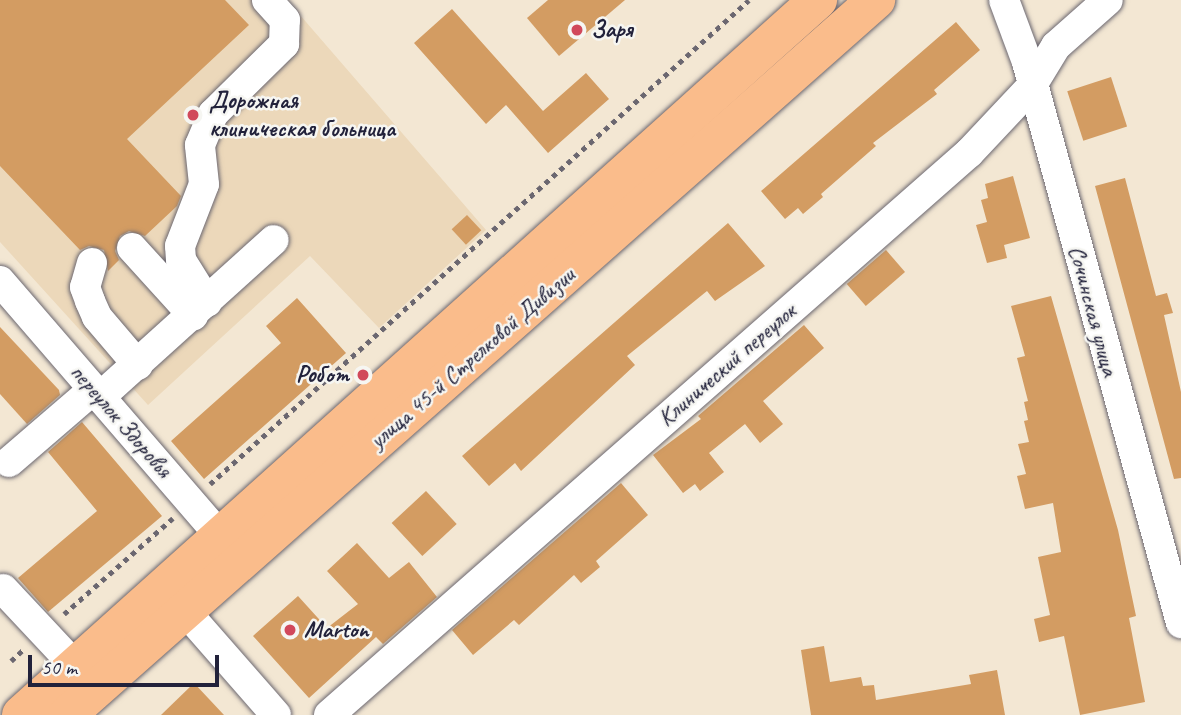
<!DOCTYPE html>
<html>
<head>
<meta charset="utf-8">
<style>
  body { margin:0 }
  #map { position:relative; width:1181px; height:715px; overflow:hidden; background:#f3e7d3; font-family:Caveat,sans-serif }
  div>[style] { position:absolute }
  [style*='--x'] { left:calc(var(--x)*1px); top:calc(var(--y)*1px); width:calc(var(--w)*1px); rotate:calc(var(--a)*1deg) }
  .built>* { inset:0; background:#ecd8ba }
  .building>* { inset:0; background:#d39c62; transform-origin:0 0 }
  .path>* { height:4.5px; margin-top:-2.25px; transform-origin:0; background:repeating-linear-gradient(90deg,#6b6770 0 5px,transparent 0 10px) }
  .roads { filter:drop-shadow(0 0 2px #6b6770) drop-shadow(0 0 2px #6b6770) }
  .minor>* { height:30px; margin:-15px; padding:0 15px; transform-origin:15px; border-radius:15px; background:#fff }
  .major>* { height:38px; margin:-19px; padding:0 19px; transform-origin:19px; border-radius:19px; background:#fabc8b }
  .dots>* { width:19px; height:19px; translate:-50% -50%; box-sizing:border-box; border:4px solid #f6f6f2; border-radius:50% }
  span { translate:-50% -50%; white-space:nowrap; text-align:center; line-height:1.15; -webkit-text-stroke:5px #f6f6f2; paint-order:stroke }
  .poi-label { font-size:24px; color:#22223b; font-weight:700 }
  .left { translate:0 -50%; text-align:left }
  .right { translate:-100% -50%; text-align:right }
  .street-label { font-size:24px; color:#22223b }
  .scale { position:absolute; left:28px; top:655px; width:191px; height:32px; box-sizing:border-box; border:4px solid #22223b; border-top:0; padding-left:9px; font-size:21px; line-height:24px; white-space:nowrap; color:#22223b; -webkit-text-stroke:5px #f6f6f2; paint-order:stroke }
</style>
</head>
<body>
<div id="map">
  <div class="built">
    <div style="clip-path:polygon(0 0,287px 0,486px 230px,379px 328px,310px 256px,148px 405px,0 242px)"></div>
  </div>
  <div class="building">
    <div style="clip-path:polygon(0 0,225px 0,249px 25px,127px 139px,181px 196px,177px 206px,145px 236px,129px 231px,120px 236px,115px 251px,119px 260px,108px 271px,104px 250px,89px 246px,80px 250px,0 166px)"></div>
    <div style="clip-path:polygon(548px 0,625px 0,559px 56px,527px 18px)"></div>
    <div style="clip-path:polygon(452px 9px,543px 111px,586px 73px,609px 99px,548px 153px,506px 105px,486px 124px,414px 43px)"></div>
    <div style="clip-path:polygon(956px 22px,980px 50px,934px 90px,937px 94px,873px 143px,876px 146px,821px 194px,823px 197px,803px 214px,798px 208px,785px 219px,761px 191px)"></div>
    <div style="left:1111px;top:77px;width:52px;height:46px;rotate:72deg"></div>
    <div style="clip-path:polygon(1013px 176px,1030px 238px,1004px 245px,1007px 258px,987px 263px,976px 225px,987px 222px,981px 200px,988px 198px,985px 184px)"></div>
    <div style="clip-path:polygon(1125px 178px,1156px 296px,1167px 293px,1173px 313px,1164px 315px,1181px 392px,1181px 478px,1174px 479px,1095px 186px)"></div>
    <div style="left:467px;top:215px;width:21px;height:21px;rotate:47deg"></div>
    <div style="clip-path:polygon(728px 223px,765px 266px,715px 301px,707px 291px,627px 356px,635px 365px,521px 471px,515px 463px,489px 486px,462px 456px)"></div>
    <div style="left:886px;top:250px;width:29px;height:52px;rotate:49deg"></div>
    <div style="clip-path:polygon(1051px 296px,1118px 530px,1136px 616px,1129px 618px,1145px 702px,1080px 715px,1064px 636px,1039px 642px,1034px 619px,1050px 615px,1038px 557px,1061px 552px,1053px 503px,1025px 509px,1017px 476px,1026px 474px,1018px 444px,1029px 442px,1024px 421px,1028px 420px,1024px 402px,1028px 401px,1017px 358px,1025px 356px,1011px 306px)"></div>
    <div style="clip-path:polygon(297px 298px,346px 353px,204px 479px,171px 441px,281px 343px,266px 326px)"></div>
    <div style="clip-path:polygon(804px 325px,824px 348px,763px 401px,783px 424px,760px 443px,745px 424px,709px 453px,724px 472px,700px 491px,695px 484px,683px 493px,653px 455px,701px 419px,698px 416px)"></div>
    <div style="clip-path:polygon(0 327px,59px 390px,60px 395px,27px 424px,0 394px)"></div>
    <div style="clip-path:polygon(82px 422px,162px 516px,48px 612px,18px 578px,97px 511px,48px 452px)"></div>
    <div style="clip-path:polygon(621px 483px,648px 515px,596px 561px,600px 567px,581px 583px,574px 575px,519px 625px,514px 620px,473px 655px,452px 630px)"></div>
    <div style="left:426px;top:491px;width:45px;height:47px;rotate:47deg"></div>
    <div style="clip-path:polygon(357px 543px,389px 578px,409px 562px,437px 597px,383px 644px,376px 637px,309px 698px,253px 636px,298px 596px,327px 628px,358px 604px,327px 571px)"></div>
    <div style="clip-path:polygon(824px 646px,830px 682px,861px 677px,863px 686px,874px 685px,876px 700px,971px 684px,969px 675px,997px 670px,1005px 715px,811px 715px,801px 650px)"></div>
    <div style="clip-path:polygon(194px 683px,224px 715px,161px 715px)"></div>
  </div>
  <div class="path">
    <div style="--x:210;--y:484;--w:724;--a:-41.92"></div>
    <div style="--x:64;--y:614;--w:145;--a:-41.4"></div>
    <div style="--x:11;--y:661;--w:16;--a:-43"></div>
  </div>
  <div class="roads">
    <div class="minor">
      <div style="--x:1004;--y:0;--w:66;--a:69.6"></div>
      <div style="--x:1027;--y:62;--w:582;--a:74.65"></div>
      <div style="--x:132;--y:248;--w:91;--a:47.7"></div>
      <div style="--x:92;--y:263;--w:25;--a:106"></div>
      <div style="--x:85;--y:287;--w:15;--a:70"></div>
      <div style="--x:90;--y:301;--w:17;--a:66"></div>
      <div style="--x:97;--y:317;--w:63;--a:49.5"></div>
      <div style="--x:0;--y:281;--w:359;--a:49.2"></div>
      <div style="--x:207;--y:302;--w:49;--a:-121.8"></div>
      <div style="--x:181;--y:260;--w:14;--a:-94"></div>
      <div style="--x:180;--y:246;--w:66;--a:-68.8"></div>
      <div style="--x:204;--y:184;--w:39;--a:-96"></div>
      <div style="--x:200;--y:145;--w:34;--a:-67"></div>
      <div style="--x:213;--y:114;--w:100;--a:-44.6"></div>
      <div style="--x:284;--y:44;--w:24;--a:-88"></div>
      <div style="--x:285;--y:20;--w:27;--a:-132"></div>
      <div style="--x:100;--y:397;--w:234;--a:-42.1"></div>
      <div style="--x:9;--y:462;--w:112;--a:-40.7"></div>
      <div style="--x:3;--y:589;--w:107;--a:46.9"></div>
      <div style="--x:185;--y:611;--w:138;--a:48.8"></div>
      <div style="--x:329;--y:715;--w:852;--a:-41.29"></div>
      <div style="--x:969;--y:153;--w:91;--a:-46.8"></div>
      <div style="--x:1031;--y:87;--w:48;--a:-58.6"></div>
      <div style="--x:1056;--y:46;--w:69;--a:-41.5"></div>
    </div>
    <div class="major">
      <div style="--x:21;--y:715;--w:1071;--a:-41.9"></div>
      <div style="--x:67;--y:715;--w:1080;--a:-41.47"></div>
    </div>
  </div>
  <div class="dots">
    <div style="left:577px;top:30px;background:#d1495b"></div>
    <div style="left:193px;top:115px;background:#d1495b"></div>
    <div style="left:363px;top:375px;background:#d1495b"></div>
    <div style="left:290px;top:630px;background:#d1495b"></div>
  </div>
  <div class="poi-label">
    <span class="left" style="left:591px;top:30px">Заря</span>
    <span class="left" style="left:209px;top:115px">Дорожная<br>клиническая больница</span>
    <span class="right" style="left:349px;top:375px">Робот</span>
    <span class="left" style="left:304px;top:630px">Marton</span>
  </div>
  <div class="street-label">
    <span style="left:1093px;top:311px;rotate:75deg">Сочинская улица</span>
    <span style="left:472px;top:358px;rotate:-41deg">улица 45-й Стрелковой Дивизии</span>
    <span style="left:727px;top:365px;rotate:-41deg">Клинический переулок</span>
    <span style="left:121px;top:421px;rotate:49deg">переулок Здоровья</span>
  </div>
  <div class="scale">50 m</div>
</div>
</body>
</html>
